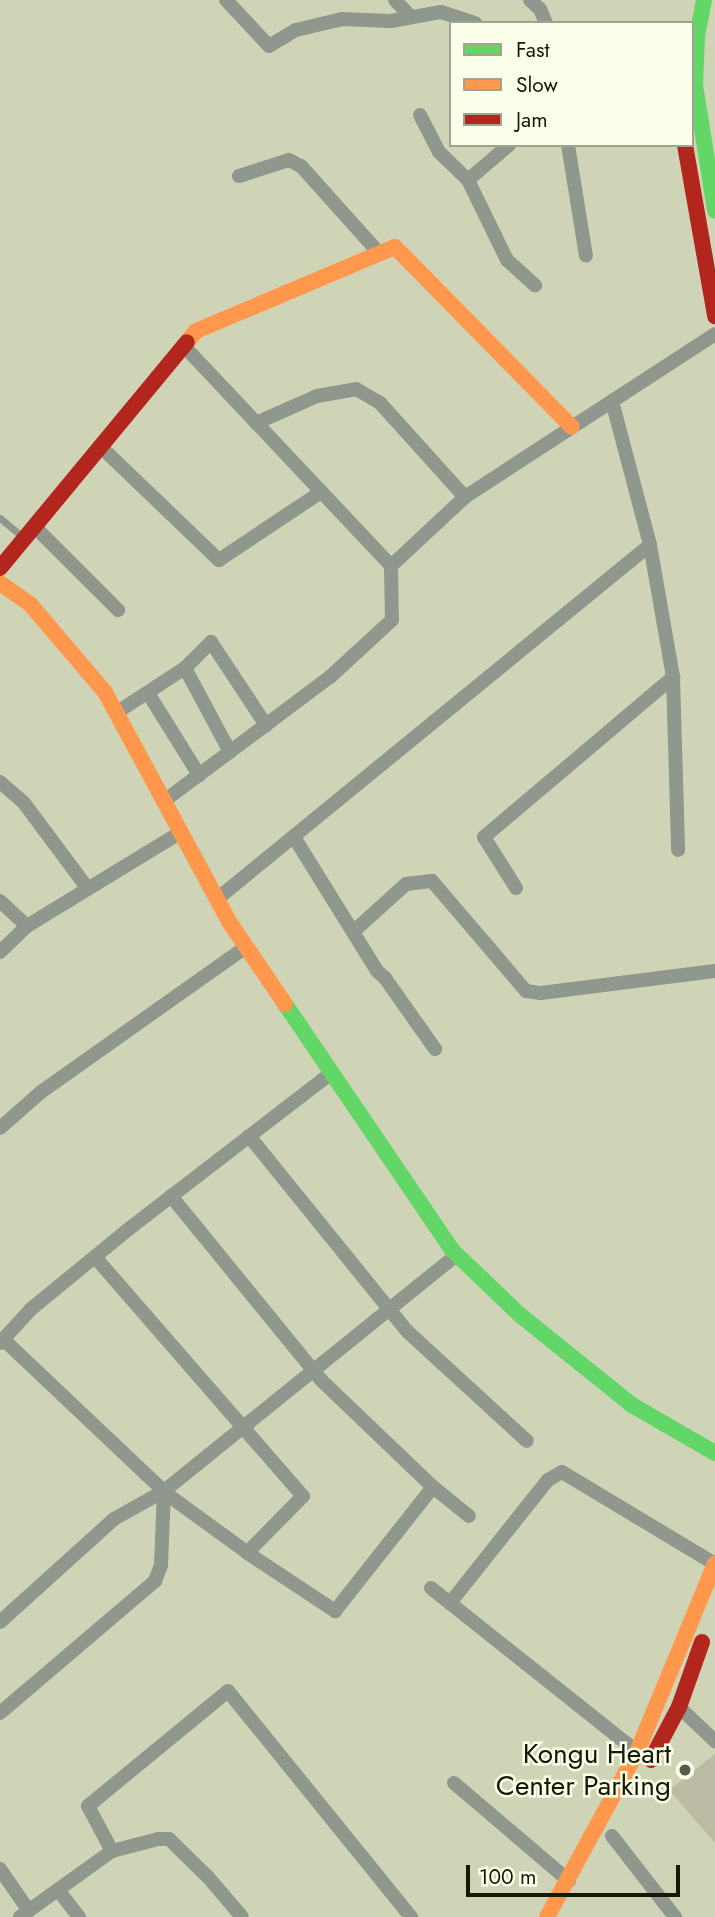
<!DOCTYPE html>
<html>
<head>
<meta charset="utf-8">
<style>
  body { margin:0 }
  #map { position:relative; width:715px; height:1917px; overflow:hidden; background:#d0d4b7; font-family:Jost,sans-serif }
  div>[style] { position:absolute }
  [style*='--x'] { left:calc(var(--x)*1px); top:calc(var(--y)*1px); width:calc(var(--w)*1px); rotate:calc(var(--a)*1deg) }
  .building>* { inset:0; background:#bcbba4 }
  .lane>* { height:7px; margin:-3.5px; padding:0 3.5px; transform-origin:3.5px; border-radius:3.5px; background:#90988e }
  .street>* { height:14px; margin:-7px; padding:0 7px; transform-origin:7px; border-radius:7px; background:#90988e }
  .fast>* { height:16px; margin:-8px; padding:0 8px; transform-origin:8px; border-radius:8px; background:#63d668 }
  .slow>* { height:16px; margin:-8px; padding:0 8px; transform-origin:8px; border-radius:8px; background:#ff974d }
  .jam>* { height:16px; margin:-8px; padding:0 8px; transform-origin:8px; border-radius:8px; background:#b3261e }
  .dots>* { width:19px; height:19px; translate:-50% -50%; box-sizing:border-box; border:4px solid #fbffe9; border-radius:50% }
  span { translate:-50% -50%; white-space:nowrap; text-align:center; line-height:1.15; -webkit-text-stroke:5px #fbffe9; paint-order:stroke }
  .poi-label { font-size:28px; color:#171905 }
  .right { translate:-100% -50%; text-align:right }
  .legend { position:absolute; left:449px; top:21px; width:245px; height:126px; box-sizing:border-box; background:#fbffe9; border:2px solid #a0a38e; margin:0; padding:9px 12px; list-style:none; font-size:21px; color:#171905 }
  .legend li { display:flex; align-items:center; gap:14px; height:35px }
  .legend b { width:35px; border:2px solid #a0a38e }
  .scale { position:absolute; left:466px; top:1865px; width:214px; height:32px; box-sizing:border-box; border:4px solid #171905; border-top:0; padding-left:9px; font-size:21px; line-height:24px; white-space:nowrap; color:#171905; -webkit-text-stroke:5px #fbffe9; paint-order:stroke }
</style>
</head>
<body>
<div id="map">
  <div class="building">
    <div style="clip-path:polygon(715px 1754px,715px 1843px,669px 1790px)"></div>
  </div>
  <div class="lane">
    <div style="--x:0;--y:518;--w:31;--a:40"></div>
  </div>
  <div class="street">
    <div style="--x:226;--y:0;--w:63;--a:46.9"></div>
    <div style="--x:269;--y:46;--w:31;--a:-31"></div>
    <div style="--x:296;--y:30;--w:47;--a:-13.4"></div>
    <div style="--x:342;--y:19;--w:49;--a:2.3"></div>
    <div style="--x:391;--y:21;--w:51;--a:-10.2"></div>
    <div style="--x:441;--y:12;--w:36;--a:18"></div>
    <div style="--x:395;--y:0;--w:23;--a:47"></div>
    <div style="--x:530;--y:0;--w:13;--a:42"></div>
    <div style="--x:540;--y:9;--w:15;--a:67"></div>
    <div style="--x:420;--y:115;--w:42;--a:62.8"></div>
    <div style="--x:439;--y:152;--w:40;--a:44"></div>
    <div style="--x:468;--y:180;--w:89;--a:64"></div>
    <div style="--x:507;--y:260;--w:38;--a:42"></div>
    <div style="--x:568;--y:145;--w:112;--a:80.8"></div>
    <div style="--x:239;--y:176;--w:52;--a:-17.7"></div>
    <div style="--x:289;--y:160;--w:13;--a:27"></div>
    <div style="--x:301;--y:166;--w:117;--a:48.1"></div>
    <div style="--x:468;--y:180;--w:54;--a:-40.5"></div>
    <div style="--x:183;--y:345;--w:303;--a:46.7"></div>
    <div style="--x:612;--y:401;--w:149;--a:75.2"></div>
    <div style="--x:650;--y:545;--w:134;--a:80.1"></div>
    <div style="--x:673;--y:677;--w:173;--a:88.3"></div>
    <div style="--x:256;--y:423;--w:67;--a:-23.9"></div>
    <div style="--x:317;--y:396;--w:40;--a:-10"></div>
    <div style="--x:356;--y:389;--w:28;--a:30"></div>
    <div style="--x:380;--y:403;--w:127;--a:47.9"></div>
    <div style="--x:100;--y:446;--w:165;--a:43.8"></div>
    <div style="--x:219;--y:560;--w:123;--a:-33.7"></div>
    <div style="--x:34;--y:526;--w:119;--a:45"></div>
    <div style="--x:185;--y:668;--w:95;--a:61.8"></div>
    <div style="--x:148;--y:693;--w:97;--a:58.1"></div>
    <div style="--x:116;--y:713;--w:82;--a:-33.1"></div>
    <div style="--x:185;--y:668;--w:37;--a:-45"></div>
    <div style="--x:211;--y:642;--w:100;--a:56.5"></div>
    <div style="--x:0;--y:782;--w:32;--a:41"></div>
    <div style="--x:24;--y:803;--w:107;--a:53.3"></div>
    <div style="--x:164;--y:801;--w:207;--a:-36.8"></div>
    <div style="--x:330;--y:677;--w:84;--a:-42.6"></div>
    <div style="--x:392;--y:620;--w:54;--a:-91.1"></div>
    <div style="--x:391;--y:566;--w:101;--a:-43"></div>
    <div style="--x:465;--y:497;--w:298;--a:-33.1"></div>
    <div style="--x:294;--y:837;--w:158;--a:58.2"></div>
    <div style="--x:377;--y:971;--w:11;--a:41"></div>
    <div style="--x:385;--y:978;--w:87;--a:54.8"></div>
    <div style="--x:516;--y:888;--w:60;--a:-122.1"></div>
    <div style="--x:484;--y:837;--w:248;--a:-40.2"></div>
    <div style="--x:217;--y:899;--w:559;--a:-39.27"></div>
    <div style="--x:0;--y:901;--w:37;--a:43"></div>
    <div style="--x:27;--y:926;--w:180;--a:-31.4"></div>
    <div style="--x:354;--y:931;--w:70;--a:-42.1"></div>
    <div style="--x:406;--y:884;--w:26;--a:-7"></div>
    <div style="--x:432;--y:881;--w:145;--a:49.5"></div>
    <div style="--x:526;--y:991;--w:15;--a:8"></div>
    <div style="--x:541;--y:993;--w:175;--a:-7.2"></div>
    <div style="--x:0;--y:952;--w:37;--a:-44"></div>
    <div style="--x:0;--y:1128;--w:55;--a:-41.3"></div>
    <div style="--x:41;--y:1092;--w:251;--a:-35.3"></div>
    <div style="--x:249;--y:1136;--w:252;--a:51"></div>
    <div style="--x:408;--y:1332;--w:161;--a:42.5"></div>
    <div style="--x:171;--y:1196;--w:237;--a:50.8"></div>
    <div style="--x:321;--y:1380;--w:155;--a:43.7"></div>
    <div style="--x:433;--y:1487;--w:46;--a:38.9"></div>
    <div style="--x:95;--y:1257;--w:317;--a:49"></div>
    <div style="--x:303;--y:1496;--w:80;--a:134.5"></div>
    <div style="--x:3;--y:1339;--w:227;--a:43.4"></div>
    <div style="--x:168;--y:1495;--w:104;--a:36"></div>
    <div style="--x:252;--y:1556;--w:100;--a:33.5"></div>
    <div style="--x:335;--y:1611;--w:158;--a:-51.7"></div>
    <div style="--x:0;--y:1343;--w:46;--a:-47.6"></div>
    <div style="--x:31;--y:1309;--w:128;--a:-39.3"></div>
    <div style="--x:130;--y:1228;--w:252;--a:-37.6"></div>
    <div style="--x:431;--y:1588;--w:268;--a:38.5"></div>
    <div style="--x:450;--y:1603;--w:157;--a:-51.5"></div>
    <div style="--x:548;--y:1480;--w:16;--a:-30"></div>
    <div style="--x:562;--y:1472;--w:179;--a:31"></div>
    <div style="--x:0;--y:1622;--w:154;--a:-42.1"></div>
    <div style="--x:114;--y:1519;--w:57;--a:-29.2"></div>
    <div style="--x:164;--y:1491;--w:376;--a:-38.9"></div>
    <div style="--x:679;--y:1707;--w:50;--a:43.4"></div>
    <div style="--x:0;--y:1713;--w:204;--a:-40.4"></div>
    <div style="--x:155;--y:1581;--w:17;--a:-69"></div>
    <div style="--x:161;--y:1565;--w:74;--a:-87.7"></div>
    <div style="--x:454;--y:1783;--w:151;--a:40.4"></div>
    <div style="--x:612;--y:1836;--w:103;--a:52.1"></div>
    <div style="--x:112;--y:1851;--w:51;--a:-118.1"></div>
    <div style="--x:88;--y:1806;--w:181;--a:-39.4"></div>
    <div style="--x:228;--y:1691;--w:291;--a:51"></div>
    <div style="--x:0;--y:1869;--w:51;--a:55.4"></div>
    <div style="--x:58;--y:1890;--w:34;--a:52"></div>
    <div style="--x:20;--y:1917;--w:113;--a:-35.7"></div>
    <div style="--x:112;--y:1851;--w:48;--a:-14.6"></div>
    <div style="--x:158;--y:1839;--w:11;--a:0"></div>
    <div style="--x:169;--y:1839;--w:54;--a:44.3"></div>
    <div style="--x:208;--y:1877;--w:52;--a:49.6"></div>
  </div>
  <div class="fast">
    <div style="--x:704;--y:0;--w:37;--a:101"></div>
    <div style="--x:697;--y:36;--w:49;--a:92.3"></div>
    <div style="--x:695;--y:85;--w:127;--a:80.9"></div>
    <div style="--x:285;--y:1004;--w:297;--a:55.8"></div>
    <div style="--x:452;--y:1250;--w:94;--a:43.7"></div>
    <div style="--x:520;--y:1315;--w:144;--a:38.8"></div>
    <div style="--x:632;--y:1405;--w:96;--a:30"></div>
  </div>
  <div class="slow">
    <div style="--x:187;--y:342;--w:14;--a:-51"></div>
    <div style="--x:196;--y:331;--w:216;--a:-22.9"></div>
    <div style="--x:395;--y:247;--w:252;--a:45.5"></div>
    <div style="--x:0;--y:583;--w:37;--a:35"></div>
    <div style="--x:30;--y:604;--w:116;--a:49.6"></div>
    <div style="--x:105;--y:692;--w:263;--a:61.6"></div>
    <div style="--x:230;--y:923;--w:98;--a:55.8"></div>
    <div style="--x:547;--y:1917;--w:188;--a:-61.4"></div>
    <div style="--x:637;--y:1752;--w:204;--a:-67.5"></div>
  </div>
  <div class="jam">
    <div style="--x:685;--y:145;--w:174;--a:80"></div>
    <div style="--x:0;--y:568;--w:293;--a:-50.4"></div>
    <div style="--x:651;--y:1760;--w:60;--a:-62.2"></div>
    <div style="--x:679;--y:1707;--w:69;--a:-70.5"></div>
  </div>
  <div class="dots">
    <div style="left:685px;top:1770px;background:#585a43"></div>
  </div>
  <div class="poi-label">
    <span class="right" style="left:671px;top:1770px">Kongu Heart<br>Center Parking</span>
  </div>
  <ul class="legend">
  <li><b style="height:9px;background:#63d668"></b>Fast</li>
  <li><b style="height:9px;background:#ff974d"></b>Slow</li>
  <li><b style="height:9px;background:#b3261e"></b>Jam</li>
  </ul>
  <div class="scale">100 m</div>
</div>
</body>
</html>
